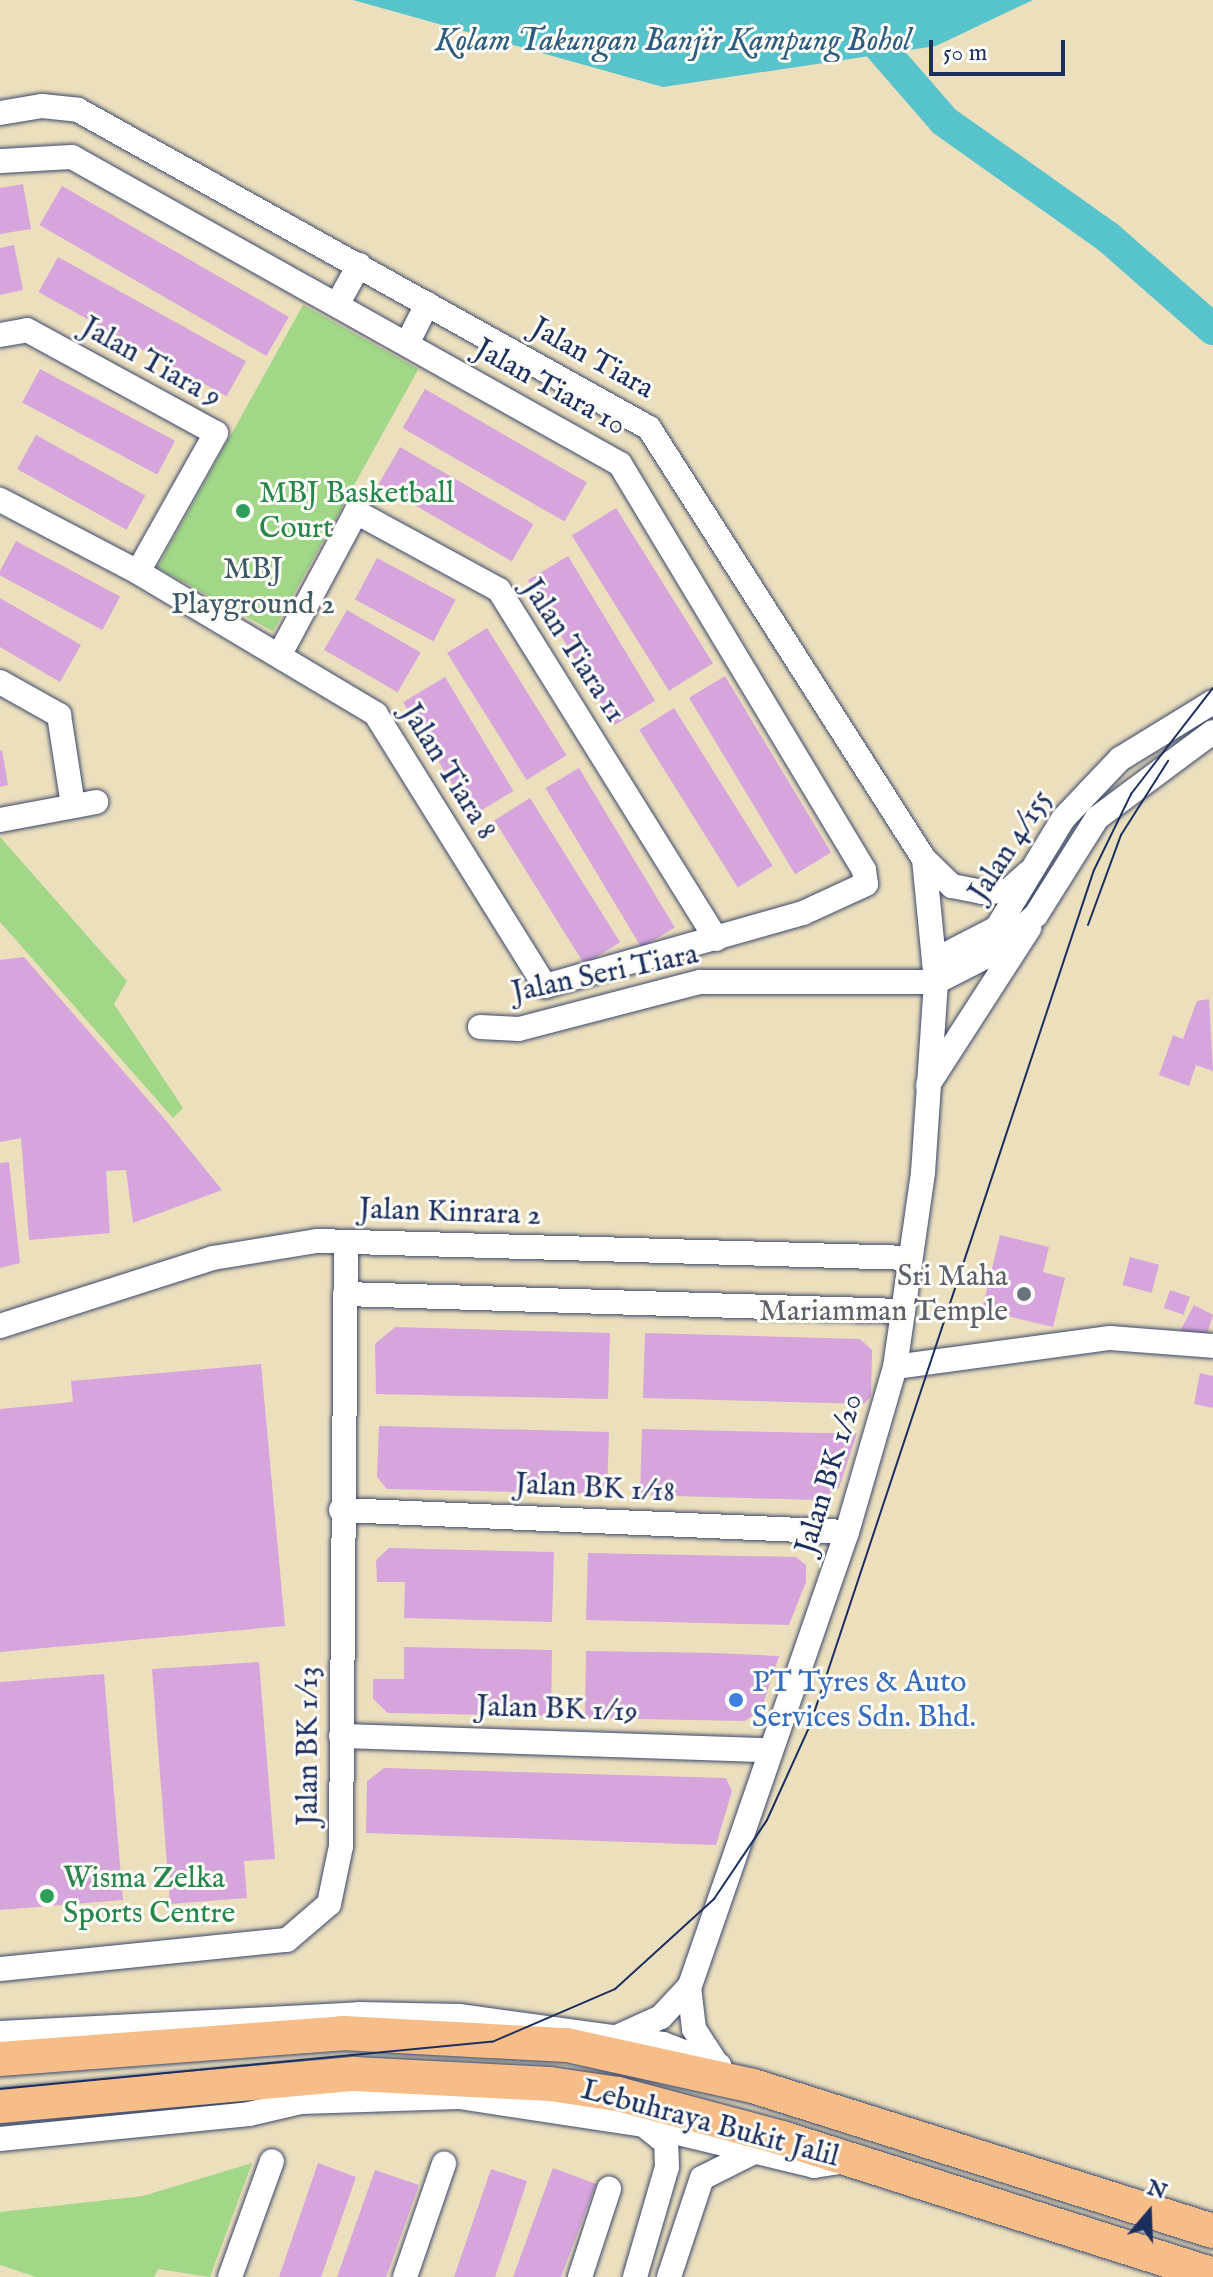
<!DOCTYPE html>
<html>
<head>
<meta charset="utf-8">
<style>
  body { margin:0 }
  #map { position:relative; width:1213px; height:2277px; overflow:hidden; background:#ecdfbe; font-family:"IM FELL English",serif }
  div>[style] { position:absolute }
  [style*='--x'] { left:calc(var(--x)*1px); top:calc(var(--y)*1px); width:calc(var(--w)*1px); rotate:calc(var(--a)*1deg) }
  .green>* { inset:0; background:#a1d787; transform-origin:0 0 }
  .water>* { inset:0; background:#57c4cb }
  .river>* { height:32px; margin:-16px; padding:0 16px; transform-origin:16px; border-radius:16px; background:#57c4cb }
  .building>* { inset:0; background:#d5a5db; transform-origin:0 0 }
  .roads { filter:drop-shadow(0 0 2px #3a496c) drop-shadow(0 0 2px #3a496c) }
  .minor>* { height:24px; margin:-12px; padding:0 12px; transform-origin:12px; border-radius:12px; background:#fff }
  .highway>* { height:34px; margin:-17px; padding:0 17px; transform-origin:17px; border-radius:17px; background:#f7bd88 }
  .tram>* { height:2px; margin:-1px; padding:0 1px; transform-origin:1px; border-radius:1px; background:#1b2f5e }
  .dots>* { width:22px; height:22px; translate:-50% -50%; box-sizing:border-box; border:4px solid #fdfcf7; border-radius:50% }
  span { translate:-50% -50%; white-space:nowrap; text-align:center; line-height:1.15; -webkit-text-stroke:6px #fdfcf7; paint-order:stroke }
  .street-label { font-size:30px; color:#1b2f5e }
  .leisure-label { font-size:30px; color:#27864d }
  .left { translate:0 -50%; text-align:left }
  .park-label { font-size:30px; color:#3c5968 }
  .worship-label { font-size:30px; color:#5b616d }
  .right { translate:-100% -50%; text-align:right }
  .shop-label { font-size:30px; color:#366cbe }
  .water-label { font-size:32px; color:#2d5c7f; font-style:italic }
  .north { position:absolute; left:1109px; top:2173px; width:80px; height:80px; -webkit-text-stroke:6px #fdfcf7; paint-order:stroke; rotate:19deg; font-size:22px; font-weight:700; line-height:32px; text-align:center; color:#1b2f5e }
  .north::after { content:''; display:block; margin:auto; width:28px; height:36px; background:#1b2f5e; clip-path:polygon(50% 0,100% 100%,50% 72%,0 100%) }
  .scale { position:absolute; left:929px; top:40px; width:136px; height:36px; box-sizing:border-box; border:4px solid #1b2f5e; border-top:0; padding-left:10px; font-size:24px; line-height:28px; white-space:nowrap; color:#1b2f5e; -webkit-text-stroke:6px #fdfcf7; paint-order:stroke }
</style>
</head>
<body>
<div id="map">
  <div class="green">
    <div style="left:303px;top:305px;width:132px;height:300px;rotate:29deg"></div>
    <div style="clip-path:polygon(0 837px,127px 981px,114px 1004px,183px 1108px,173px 1118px,0 922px)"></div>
    <div style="clip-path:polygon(252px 2163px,210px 2277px,158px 2269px,154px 2277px,36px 2277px,0 2265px,0 2212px,143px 2196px)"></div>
  </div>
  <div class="water">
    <div style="clip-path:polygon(353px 0,1033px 0,936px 46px,663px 87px)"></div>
  </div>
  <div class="river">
    <div style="--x:839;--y:0;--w:160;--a:49"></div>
    <div style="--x:944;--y:121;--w:202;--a:35.3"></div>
    <div style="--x:1109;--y:238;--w:138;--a:41.2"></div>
  </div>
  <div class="building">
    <div style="clip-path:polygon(23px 184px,31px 229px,0 234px,0 188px)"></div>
    <div style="left:62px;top:186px;width:262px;height:45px;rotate:30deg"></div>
    <div style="clip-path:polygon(14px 245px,23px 290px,0 295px,0 248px)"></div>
    <div style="left:58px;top:257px;width:215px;height:40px;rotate:29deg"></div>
    <div style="left:40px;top:369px;width:153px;height:38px;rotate:28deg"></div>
    <div style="left:425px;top:389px;width:187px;height:45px;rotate:30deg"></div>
    <div style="left:36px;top:435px;width:125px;height:39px;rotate:29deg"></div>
    <div style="left:400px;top:447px;width:154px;height:43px;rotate:30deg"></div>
    <div style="left:616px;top:508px;width:183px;height:52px;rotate:58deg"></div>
    <div style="left:16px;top:541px;width:118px;height:38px;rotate:28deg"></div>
    <div style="left:568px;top:556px;width:169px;height:47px;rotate:59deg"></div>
    <div style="left:377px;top:558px;width:89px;height:47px;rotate:28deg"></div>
    <div style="clip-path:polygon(0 598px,81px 645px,60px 682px,0 647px)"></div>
    <div style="left:347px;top:610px;width:85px;height:46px;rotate:30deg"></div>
    <div style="left:487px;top:628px;width:150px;height:47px;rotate:58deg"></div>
    <div style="left:725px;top:676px;width:206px;height:42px;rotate:59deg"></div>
    <div style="left:445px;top:677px;width:133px;height:49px;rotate:59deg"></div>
    <div style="left:674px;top:708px;width:186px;height:41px;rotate:58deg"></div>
    <div style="clip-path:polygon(2px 750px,8px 785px,0 787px,0 751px)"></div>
    <div style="left:579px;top:768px;width:186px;height:39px;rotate:59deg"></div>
    <div style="left:530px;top:798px;width:170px;height:42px;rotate:58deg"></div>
    <div style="clip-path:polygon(24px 957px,163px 1117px,222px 1190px,133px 1223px,126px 1170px,106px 1171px,110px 1233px,29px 1240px,21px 1138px,0 1142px,0 960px)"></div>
    <div style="clip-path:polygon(1209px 999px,1213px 1071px,1196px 1065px,1189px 1086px,1159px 1075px,1173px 1035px,1183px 1039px,1197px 1001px)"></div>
    <div style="clip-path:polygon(9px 1162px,20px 1263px,0 1268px,0 1163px)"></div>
    <div style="clip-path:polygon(1000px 1235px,1049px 1247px,1043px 1272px,1065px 1278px,1053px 1327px,982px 1310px)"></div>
    <div style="left:1130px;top:1257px;width:30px;height:29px;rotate:15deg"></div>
    <div style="left:1170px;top:1290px;width:21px;height:19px;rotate:19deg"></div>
    <div style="clip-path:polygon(1194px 1305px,1213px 1315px,1204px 1344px,1180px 1331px)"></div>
    <div style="clip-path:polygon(395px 1327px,610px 1333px,608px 1399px,376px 1394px,375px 1344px)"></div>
    <div style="clip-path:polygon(645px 1333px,860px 1339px,872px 1350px,871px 1396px,864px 1404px,643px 1398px)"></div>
    <div style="clip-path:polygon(261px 1364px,285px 1626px,0 1652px,0 1409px,73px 1402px,71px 1381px)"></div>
    <div style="clip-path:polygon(1200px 1373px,1213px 1376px,1213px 1408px,1194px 1404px)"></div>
    <div style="clip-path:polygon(379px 1426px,609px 1432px,607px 1494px,387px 1489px,377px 1477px)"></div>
    <div style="clip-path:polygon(642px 1429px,821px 1433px,857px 1433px,839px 1488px,819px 1500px,640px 1495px)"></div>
    <div style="clip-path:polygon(389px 1548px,554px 1552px,552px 1622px,404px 1618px,405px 1582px,377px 1582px,376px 1560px)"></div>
    <div style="clip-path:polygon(588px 1553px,796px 1557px,806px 1565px,806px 1582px,789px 1625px,586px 1620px)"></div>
    <div style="clip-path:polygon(404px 1647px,552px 1650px,551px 1716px,388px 1713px,373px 1699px,373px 1679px,404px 1679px)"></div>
    <div style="clip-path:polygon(586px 1651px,715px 1653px,779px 1656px,761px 1710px,745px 1721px,585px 1718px)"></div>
    <div style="clip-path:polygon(259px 1662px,275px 1859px,244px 1861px,247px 1898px,170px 1904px,152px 1669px)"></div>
    <div style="clip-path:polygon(104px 1674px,123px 1900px,0 1910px,0 1682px)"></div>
    <div style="clip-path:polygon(384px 1768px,726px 1778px,732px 1791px,716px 1845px,366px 1833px,367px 1781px)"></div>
    <div style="clip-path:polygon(318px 2163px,356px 2177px,347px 2203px,321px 2277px,279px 2277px)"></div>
    <div style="clip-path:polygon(553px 2168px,596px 2184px,561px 2277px,513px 2277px)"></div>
    <div style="clip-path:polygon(491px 2169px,527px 2181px,513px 2224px,495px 2277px,454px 2277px)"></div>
    <div style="clip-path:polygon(375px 2170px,419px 2185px,393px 2258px,386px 2277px,337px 2277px)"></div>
  </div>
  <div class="roads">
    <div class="minor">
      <div style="--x:0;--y:113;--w:43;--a:-9.5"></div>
      <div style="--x:42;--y:106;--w:36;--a:6"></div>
      <div style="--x:78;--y:110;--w:654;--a:29.11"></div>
      <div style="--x:649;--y:428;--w:511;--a:57.46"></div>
      <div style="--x:924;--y:859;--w:124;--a:84.4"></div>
      <div style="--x:936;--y:982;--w:191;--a:93.9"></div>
      <div style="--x:923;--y:1173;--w:196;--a:98.2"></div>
      <div style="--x:895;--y:1367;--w:172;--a:106.2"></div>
      <div style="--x:847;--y:1532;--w:482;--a:109.1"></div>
      <div style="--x:689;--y:1987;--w:42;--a:83.2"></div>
      <div style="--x:694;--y:2029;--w:40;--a:57.1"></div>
      <div style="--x:0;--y:161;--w:72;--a:-3.2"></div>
      <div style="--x:72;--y:157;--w:628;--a:29.26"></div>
      <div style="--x:620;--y:464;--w:474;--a:59"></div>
      <div style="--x:864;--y:870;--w:14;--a:82"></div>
      <div style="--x:866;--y:884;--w:69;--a:155.3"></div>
      <div style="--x:803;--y:913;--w:268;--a:164.2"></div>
      <div style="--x:545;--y:986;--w:320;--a:-121.9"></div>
      <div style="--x:376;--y:714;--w:277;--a:-149.2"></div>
      <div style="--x:138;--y:572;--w:156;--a:-152.4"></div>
      <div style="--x:337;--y:305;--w:46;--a:-61.2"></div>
      <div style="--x:0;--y:335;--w:27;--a:-10"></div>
      <div style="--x:27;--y:330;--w:215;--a:28.6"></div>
      <div style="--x:216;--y:433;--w:159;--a:119.3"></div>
      <div style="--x:407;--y:344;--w:45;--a:-63.4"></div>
      <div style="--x:280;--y:654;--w:161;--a:-61.8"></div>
      <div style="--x:356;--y:512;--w:163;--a:28.6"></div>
      <div style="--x:499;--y:590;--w:411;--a:58.1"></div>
      <div style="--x:0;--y:682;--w:68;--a:29.2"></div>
      <div style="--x:59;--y:715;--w:91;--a:81.2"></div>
      <div style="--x:0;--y:820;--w:98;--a:-10.6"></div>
      <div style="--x:924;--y:859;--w:39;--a:44"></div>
      <div style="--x:952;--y:886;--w:31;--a:11"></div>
      <div style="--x:982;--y:892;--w:26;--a:-2"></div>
      <div style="--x:1008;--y:891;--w:27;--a:-42"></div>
      <div style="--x:935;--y:960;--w:70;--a:-27.3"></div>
      <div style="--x:997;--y:928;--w:127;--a:-58.8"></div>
      <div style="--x:1063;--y:819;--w:83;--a:-46.5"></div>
      <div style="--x:1120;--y:759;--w:109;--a:-31.5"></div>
      <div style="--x:480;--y:1027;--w:39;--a:3"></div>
      <div style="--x:519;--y:1029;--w:187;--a:-14.6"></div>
      <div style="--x:700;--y:982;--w:236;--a:0"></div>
      <div style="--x:936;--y:982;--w:66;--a:-27"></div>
      <div style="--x:995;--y:952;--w:55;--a:-42.1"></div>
      <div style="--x:1036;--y:915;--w:115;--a:-57.8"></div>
      <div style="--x:1097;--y:818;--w:144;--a:-36.6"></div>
      <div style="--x:928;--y:1085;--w:187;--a:-57.2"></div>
      <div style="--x:345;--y:1294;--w:558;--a:1.75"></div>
      <div style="--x:0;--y:1326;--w:224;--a:-17.7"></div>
      <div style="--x:213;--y:1258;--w:105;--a:-9.3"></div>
      <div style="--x:317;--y:1241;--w:593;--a:1.64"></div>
      <div style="--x:895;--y:1367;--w:217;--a:-7.7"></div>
      <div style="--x:1110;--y:1338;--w:103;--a:4.4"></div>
      <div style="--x:341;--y:1510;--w:506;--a:2.49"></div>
      <div style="--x:341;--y:1736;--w:430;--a:1.9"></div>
      <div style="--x:0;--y:1969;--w:288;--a:-5.8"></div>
      <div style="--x:287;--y:1940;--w:55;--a:-40.6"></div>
      <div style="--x:329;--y:1904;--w:59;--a:-78.3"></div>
      <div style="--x:341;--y:1846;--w:604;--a:-89.53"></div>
      <div style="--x:0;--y:2033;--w:360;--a:-3"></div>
      <div style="--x:359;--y:2014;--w:100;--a:1.1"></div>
      <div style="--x:459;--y:2016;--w:206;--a:7.8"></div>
      <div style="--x:663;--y:2044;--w:60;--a:20.6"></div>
      <div style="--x:617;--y:2037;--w:48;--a:-24.4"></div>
      <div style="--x:661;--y:2017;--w:41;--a:-47"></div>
      <div style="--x:0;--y:2139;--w:250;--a:-5.7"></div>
      <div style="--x:249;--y:2114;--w:53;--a:-13"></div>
      <div style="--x:301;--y:2102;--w:158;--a:-1.8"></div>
      <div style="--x:459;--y:2097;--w:188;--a:8.6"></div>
      <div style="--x:645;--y:2125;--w:174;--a:13.6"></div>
      <div style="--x:814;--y:2166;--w:31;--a:-9"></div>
      <div style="--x:230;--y:2277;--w:123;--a:-70.1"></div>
      <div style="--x:405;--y:2277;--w:120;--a:-71"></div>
      <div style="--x:580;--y:2277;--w:93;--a:-71.8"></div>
      <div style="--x:635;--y:2277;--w:115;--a:-73.8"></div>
      <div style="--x:667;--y:2167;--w:24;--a:-92"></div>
      <div style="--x:666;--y:2143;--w:27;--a:-141"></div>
      <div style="--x:669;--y:2277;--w:104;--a:-71.6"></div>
      <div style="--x:702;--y:2178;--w:58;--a:-26.6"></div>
    </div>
    <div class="highway">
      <div style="--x:0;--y:2059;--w:344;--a:-4.3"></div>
      <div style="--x:343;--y:2033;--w:224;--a:3.1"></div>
      <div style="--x:567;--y:2045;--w:190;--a:12.4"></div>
      <div style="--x:753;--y:2086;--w:482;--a:17.5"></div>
      <div style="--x:0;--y:2106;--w:355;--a:-5.2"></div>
      <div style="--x:354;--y:2074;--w:196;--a:2.9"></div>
      <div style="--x:550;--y:2084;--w:69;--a:8.4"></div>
      <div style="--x:618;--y:2094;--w:170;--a:15"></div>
      <div style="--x:782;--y:2138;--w:452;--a:17.6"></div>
    </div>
  </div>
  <div class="tram">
    <div style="--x:1088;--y:925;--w:96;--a:-69.9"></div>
    <div style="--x:1121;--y:835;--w:88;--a:-57.6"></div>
    <div style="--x:0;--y:2089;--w:494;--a:-5.5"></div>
    <div style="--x:492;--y:2042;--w:134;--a:-23.3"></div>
    <div style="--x:615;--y:1989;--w:134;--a:-42.3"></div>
    <div style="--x:714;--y:1899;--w:95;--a:-56.1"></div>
    <div style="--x:767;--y:1820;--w:104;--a:-65.6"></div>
    <div style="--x:810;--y:1725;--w:901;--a:-71.63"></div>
    <div style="--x:1094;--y:870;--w:85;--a:-64"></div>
    <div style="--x:1131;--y:794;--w:134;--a:-52.3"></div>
  </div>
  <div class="dots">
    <div style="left:243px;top:511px;background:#2e9e5b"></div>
    <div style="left:1024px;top:1294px;background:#6b7280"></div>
    <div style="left:736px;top:1700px;background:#3f7fe0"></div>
    <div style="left:47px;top:1896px;background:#2e9e5b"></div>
  </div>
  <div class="street-label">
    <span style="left:592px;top:359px;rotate:29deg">Jalan Tiara</span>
    <span style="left:151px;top:363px;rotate:29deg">Jalan Tiara 9</span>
    <span style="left:550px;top:388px;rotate:29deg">Jalan Tiara 10</span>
    <span style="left:573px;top:651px;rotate:57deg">Jalan Tiara 11</span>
    <span style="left:448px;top:772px;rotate:58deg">Jalan Tiara 8</span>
    <span style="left:1011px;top:846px;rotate:-57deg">Jalan 4/155</span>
    <span style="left:605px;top:974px;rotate:-12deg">Jalan Seri Tiara</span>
    <span style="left:450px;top:1213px;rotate:2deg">Jalan Kinrara 2</span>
    <span style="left:830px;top:1474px;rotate:-73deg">Jalan BK 1/20</span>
    <span style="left:595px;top:1489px;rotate:3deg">Jalan BK 1/18</span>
    <span style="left:557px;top:1710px;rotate:2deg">Jalan BK 1/19</span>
    <span style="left:309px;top:1746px;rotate:-90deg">Jalan BK 1/13</span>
    <span style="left:710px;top:2124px;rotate:15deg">Lebuhraya Bukit Jalil</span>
  </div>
  <div class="leisure-label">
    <span class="left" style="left:259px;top:511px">MBJ Basketball<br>Court</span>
    <span class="left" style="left:63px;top:1896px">Wisma Zelka<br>Sports Centre</span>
  </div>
  <div class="park-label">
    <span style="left:253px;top:587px">MBJ<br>Playground 2</span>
  </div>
  <div class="worship-label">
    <span class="right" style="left:1008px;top:1294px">Sri Maha<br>Mariamman Temple</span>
  </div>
  <div class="shop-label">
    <span class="left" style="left:752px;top:1700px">PT Tyres &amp; Auto<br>Services Sdn. Bhd.</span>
  </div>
  <div class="water-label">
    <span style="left:673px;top:42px">Kolam Takungan Banjir Kampung Bohol</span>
  </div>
  <div class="north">N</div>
  <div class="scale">50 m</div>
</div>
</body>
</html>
